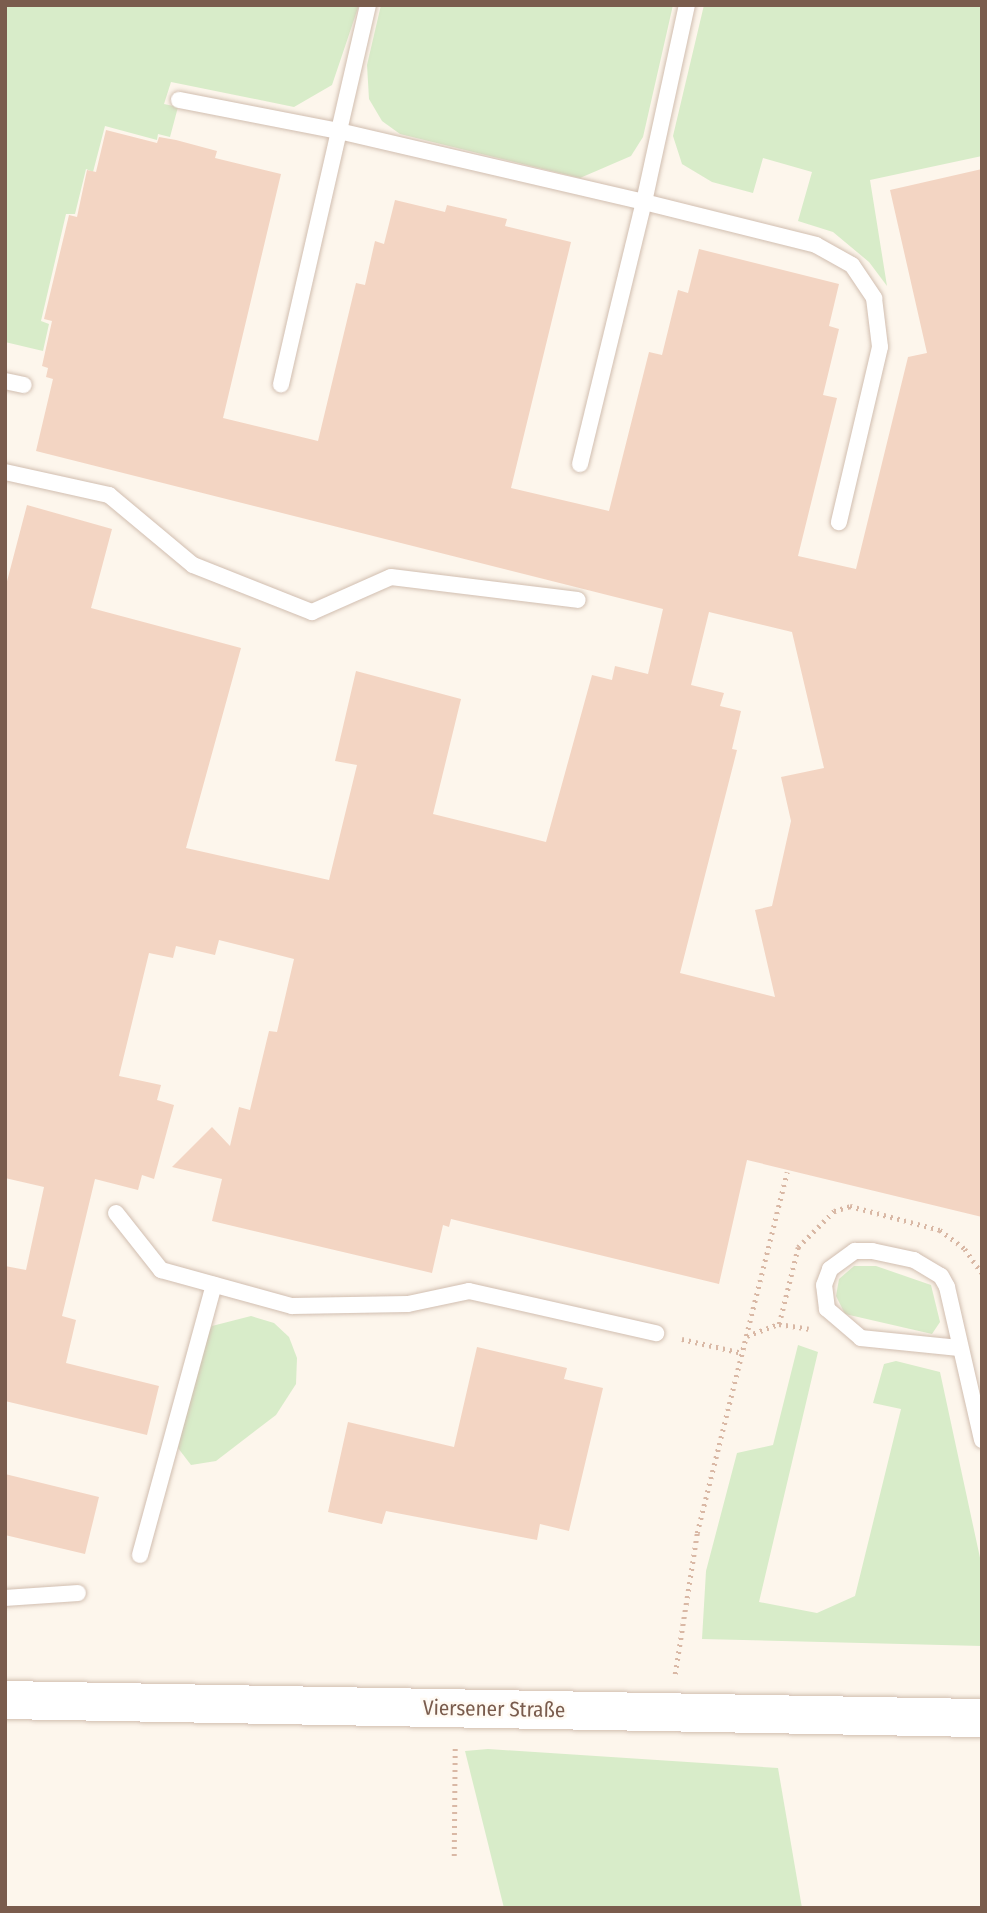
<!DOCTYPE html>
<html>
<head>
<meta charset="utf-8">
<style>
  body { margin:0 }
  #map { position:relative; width:987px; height:1913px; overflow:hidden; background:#fdf6ec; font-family:"Fira Sans Condensed",sans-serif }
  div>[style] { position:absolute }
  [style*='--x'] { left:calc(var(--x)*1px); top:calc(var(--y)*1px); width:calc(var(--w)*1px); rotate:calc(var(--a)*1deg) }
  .green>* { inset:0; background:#d8ecc9 }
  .building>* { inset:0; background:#f3d5c3 }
  .path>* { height:4.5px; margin-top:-2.25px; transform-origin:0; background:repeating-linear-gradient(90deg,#d9b8a5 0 2px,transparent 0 7px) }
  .roads { filter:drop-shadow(0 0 2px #d1beb0) drop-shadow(0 0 2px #d1beb0) }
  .lane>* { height:16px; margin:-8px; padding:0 8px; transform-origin:8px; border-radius:8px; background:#fff }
  .secondary>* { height:38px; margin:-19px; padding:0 19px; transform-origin:19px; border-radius:19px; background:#fff }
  span { translate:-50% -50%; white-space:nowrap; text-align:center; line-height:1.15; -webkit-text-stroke:5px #fffaf3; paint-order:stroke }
  .street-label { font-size:21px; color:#7a5c4d }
  .frame { position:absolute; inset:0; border:7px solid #7a5c4d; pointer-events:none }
</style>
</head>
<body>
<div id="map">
  <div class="green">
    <div style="clip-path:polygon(5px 5px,359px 5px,332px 85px,294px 107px,171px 82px,164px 104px,178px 107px,170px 137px,158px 134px,157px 140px,105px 126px,93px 172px,86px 169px,75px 214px,66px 214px,41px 321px,49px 324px,43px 351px,5px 342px)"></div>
    <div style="clip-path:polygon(381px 5px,673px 5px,643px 137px,631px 156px,580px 178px,400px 134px,382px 121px,369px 99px,367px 65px)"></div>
    <div style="clip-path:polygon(704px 5px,982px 5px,982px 156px,870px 180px,887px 286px,869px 262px,833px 232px,798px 221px,812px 172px,763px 158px,753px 193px,712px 182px,682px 164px,673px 136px)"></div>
    <div style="clip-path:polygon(854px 1266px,876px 1266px,931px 1285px,940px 1322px,932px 1334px,845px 1314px,836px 1296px,839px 1279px)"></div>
    <div style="clip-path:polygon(251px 1316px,274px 1323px,289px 1337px,297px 1358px,296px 1384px,276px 1415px,216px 1461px,191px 1465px,178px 1448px,201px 1345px,212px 1326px)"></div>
    <div style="clip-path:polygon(798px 1345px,818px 1352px,759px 1602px,817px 1613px,855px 1596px,901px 1409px,873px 1403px,884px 1364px,896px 1361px,940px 1372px,982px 1567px,982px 1646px,702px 1639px,706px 1571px,737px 1453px,773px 1445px)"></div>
    <div style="clip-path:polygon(488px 1749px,778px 1768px,802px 1908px,504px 1908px,465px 1751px)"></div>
  </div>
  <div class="building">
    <div style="clip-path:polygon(evenodd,106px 130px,157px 143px,159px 137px,176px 140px,217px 151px,215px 158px,281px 174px,223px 418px,318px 441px,356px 283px,365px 285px,375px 241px,384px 244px,395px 200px,445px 212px,447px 205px,464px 209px,507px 219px,505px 226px,571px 242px,511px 488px,609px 511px,649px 352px,662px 355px,678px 290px,688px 293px,699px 249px,839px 284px,829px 326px,839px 329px,823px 395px,837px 398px,798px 556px,856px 569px,908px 357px,927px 353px,890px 190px,982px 169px,982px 1217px,747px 1160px,719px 1284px,451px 1219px,449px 1227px,443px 1225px,432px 1273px,212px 1221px,222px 1179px,172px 1167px,212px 1127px,230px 1146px,239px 1107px,250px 1110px,269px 1031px,277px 1032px,294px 959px,219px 940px,215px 955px,176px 946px,173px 958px,149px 953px,119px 1076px,161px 1085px,157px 1100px,174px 1105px,154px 1179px,142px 1175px,138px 1190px,95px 1179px,62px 1316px,76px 1320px,66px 1363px,159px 1386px,147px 1435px,5px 1401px,5px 1266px,26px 1270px,44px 1187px,5px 1178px,5px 589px,27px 505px,112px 529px,91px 608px,241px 648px,186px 848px,329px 880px,357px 765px,335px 761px,356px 671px,461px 699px,433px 814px,546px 842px,592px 675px,612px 680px,615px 666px,648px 674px,663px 609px,36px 451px,53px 379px,46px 377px,48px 368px,42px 366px,52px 321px,44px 319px,69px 215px,77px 217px,87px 170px,96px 172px,106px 130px,709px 612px,792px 632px,824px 768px,781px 777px,791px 821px,772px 906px,755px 910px,775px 997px,680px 973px,737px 750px,732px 749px,741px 711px,720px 706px,724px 693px,691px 685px,709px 612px)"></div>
    <div style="clip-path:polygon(477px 1347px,567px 1368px,564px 1379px,603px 1388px,569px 1531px,540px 1524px,537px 1540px,386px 1511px,382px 1524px,328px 1512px,348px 1422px,454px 1447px)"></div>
    <div style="clip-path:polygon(5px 1474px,99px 1497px,85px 1554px,5px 1535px)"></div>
  </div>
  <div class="path">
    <div style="--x:779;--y:1324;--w:79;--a:-76.1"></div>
    <div style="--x:798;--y:1247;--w:51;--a:-45"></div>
    <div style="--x:834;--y:1211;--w:17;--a:-17"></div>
    <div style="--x:850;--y:1206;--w:93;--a:14.9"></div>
    <div style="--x:940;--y:1230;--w:31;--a:37"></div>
    <div style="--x:965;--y:1249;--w:29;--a:55"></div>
    <div style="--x:747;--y:1336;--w:34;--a:-21"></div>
    <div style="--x:779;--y:1324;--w:30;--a:9"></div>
    <div style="--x:682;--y:1339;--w:62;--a:13.1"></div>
    <div style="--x:675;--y:1674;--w:143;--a:-81.1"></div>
    <div style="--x:697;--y:1533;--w:372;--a:-76"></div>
    <div style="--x:454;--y:1856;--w:109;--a:-89.5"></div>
  </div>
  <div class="roads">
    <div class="lane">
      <div style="--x:368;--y:5;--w:129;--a:103"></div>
      <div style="--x:339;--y:131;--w:313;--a:13.1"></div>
      <div style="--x:644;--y:202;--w:202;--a:-77.7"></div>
      <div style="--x:179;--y:100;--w:163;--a:11"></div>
      <div style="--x:339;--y:131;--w:260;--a:102.9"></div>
      <div style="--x:5;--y:381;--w:19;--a:12"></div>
      <div style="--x:580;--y:464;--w:270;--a:-76.3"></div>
      <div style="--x:644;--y:202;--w:177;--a:14"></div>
      <div style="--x:816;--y:245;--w:41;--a:29.1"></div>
      <div style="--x:852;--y:265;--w:40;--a:56"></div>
      <div style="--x:874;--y:298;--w:49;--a:83"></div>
      <div style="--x:880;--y:347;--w:180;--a:103.2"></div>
      <div style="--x:5;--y:472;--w:107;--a:12.5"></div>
      <div style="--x:109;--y:495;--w:109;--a:39.8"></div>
      <div style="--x:193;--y:565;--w:128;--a:21.6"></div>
      <div style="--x:312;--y:612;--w:86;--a:-23.9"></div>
      <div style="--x:391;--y:577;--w:188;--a:7"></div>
      <div style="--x:116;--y:1213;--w:73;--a:51.7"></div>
      <div style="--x:161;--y:1270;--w:136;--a:15.4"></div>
      <div style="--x:292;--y:1306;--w:116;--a:-1"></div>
      <div style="--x:408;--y:1304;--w:62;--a:-12"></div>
      <div style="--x:469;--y:1291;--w:192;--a:12.7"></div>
      <div style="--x:959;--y:1348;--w:99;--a:-174.2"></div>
      <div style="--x:861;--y:1338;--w:45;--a:-139.5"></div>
      <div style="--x:827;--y:1309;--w:24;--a:-97"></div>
      <div style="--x:824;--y:1285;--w:17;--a:-69"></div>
      <div style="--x:830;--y:1269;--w:31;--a:-36"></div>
      <div style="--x:855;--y:1251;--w:17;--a:0"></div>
      <div style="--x:872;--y:1251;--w:43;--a:12.1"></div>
      <div style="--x:914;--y:1260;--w:31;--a:31"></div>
      <div style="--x:941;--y:1276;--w:13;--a:61"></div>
      <div style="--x:947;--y:1287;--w:157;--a:77.1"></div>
      <div style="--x:140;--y:1555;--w:280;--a:-74.7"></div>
      <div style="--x:5;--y:1598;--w:73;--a:-3.9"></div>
    </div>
    <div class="secondary">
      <div style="--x:5;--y:1700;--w:977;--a:1.06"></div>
    </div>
  </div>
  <div class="street-label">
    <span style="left:494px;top:1709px;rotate:1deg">Viersener Straße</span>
  </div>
  <div class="frame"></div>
</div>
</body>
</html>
